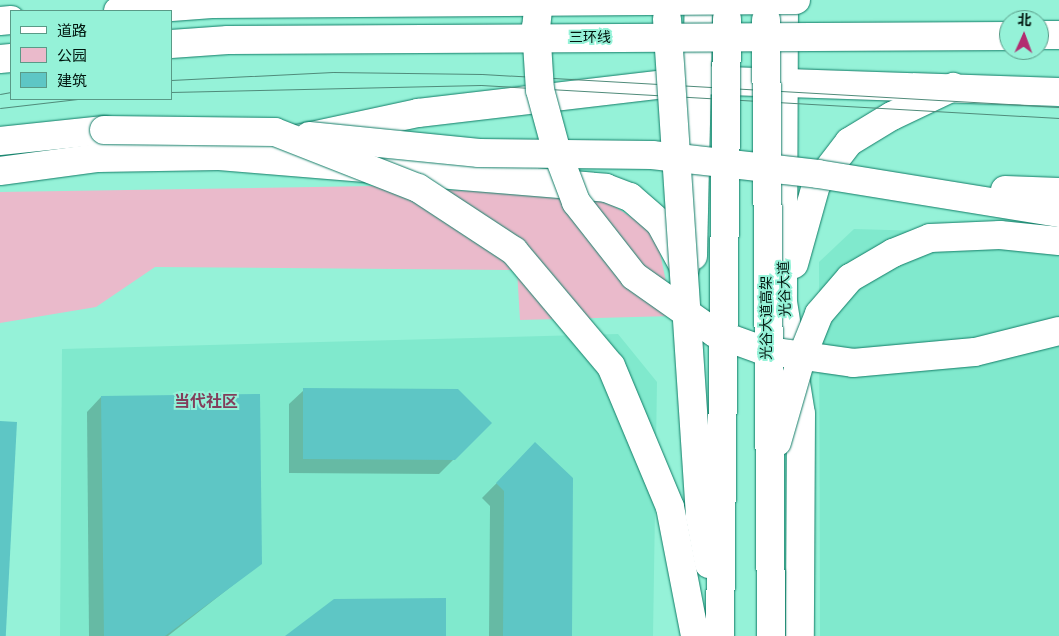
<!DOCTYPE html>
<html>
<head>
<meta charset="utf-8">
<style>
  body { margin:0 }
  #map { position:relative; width:1059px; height:636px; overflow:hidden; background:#95f2d8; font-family:"Fira Sans Condensed","Noto Sans SC",sans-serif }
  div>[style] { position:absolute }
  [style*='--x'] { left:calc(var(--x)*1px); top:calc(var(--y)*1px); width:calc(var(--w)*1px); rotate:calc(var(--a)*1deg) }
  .built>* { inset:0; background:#80e9cd }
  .green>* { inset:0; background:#eabacb }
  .shadow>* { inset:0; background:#0003 }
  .building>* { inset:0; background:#5ec6c5; transform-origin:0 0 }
  .roads { filter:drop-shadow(0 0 1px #117d67) drop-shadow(0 0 1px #117d67) }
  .major>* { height:28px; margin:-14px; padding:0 14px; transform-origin:14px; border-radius:14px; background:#fff }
  .highway>* { height:28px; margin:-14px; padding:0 14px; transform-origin:14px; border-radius:14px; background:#fff }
  .tram>* { height:1px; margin:-0.5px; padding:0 0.5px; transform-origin:0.5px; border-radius:0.5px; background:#508b7a }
  .bridges { filter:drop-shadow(0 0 1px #117d67) drop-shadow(0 0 1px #117d67) }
  .highway-bridge>* { height:28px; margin:-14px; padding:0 14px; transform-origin:14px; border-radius:14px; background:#fff }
  span { translate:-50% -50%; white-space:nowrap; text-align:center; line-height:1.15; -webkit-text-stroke:4px #95f2d8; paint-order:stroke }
  .street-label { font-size:14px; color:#00150e }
  .quarter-label { font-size:16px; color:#823e5b; font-weight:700 }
  .legend { position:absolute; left:10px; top:10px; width:162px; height:90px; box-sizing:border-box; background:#95f2d8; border:1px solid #599a87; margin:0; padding:6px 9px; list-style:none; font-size:15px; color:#00150e }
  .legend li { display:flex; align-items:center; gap:10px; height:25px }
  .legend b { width:25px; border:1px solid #599a87 }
  .north { position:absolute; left:999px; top:10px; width:50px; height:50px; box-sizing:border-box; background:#95f2d8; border:1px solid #599a87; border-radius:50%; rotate:2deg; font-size:14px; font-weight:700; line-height:20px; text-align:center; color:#00150e }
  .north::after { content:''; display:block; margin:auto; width:18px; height:22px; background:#b22c70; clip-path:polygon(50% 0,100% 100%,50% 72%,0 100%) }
</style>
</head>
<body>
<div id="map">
  <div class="built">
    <div style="clip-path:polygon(854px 229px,1059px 235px,1059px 636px,820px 636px,819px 262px)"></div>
    <div style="clip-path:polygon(618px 334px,657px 382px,653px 636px,60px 636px,62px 349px)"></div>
  </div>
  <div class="green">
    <div style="clip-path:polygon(373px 186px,600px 197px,656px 233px,673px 316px,520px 320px,517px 270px,155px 267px,96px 307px,0 323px,0 192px)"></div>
  </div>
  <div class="shadow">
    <div style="clip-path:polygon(304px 390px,490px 423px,439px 474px,289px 473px,289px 404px)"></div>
    <div style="clip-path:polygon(101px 397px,261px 563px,168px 636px,89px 636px,87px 412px)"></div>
    <div style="clip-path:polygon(535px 444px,570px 636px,489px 636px,490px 506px,482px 498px)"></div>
  </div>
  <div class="building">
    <div style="clip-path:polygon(303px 388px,458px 389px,492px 423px,455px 460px,303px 459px)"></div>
    <div style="clip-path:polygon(260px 394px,262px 564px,165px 636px,104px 636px,101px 396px)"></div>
    <div style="left:0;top:421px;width:17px;height:215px;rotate:3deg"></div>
    <div style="clip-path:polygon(535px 442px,573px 478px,572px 636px,503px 636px,504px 491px,496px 483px)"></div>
    <div style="clip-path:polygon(446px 598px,446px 636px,285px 636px,334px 599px)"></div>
  </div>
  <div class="roads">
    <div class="major">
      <div style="--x:784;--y:0;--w:302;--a:90.2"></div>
      <div style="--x:783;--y:302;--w:113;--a:80.9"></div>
      <div style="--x:801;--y:414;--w:222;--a:90.3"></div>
      <div style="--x:693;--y:256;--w:256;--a:-88.7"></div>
      <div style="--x:794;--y:264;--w:82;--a:-74.4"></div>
      <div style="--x:816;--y:185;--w:54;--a:-52.5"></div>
      <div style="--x:849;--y:142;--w:50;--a:-31.2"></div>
      <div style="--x:892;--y:116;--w:68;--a:-25.4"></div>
    </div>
    <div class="highway">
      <div style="--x:0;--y:21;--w:11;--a:-5"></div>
      <div style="--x:1039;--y:35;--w:20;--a:0"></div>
      <div style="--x:0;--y:59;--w:11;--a:-5"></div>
      <div style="--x:0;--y:141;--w:105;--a:-6"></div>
      <div style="--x:219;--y:156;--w:204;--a:-12.2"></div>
      <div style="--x:418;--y:113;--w:282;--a:-6.7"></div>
      <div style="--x:698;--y:80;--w:361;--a:1.9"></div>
      <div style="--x:0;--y:171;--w:99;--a:-7.6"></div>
      <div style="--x:98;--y:158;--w:121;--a:-0.9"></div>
      <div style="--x:219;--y:156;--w:388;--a:4.7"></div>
      <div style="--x:606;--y:188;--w:26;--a:21"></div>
      <div style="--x:630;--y:197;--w:40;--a:41"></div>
      <div style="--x:660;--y:223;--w:52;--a:61.5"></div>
    </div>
  </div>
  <div class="tram">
    <div style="--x:171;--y:80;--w:162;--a:-2.8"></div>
    <div style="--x:333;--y:72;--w:149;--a:0.8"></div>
    <div style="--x:482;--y:74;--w:578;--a:3.27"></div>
    <div style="--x:171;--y:92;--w:310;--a:-1.3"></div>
    <div style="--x:481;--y:85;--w:579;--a:3.27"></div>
    <div style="--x:0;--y:94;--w:11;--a:-10"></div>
    <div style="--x:0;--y:108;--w:78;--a:-6.7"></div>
  </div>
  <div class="bridges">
    <div class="highway-bridge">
      <div style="--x:539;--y:0;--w:27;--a:96"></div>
      <div style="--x:536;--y:27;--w:63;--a:86.4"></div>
      <div style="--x:540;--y:90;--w:61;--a:74.8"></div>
      <div style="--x:556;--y:149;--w:57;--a:69.3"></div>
      <div style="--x:576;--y:202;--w:94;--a:51.9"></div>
      <div style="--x:634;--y:276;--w:99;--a:35.1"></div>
      <div style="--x:715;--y:333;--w:50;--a:19.9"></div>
      <div style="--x:762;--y:350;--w:92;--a:8.1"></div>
      <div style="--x:853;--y:363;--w:122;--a:-5.2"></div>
      <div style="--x:975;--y:352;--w:87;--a:-14"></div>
      <div style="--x:118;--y:11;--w:94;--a:-4.3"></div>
      <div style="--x:212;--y:4;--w:584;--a:-0.39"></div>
      <div style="--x:667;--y:19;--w:499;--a:86.2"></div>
      <div style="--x:700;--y:517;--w:48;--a:79.2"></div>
      <div style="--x:766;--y:20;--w:616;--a:89.53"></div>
      <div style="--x:171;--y:44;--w:57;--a:-4"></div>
      <div style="--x:228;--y:40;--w:781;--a:-0.29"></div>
      <div style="--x:104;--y:130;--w:171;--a:0.7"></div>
      <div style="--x:275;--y:132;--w:154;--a:21.4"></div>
      <div style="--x:418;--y:188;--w:115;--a:33.3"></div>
      <div style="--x:514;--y:251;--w:150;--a:49.9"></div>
      <div style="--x:611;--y:366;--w:153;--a:67.3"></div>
      <div style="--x:670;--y:507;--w:131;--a:79"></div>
      <div style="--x:309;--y:136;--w:171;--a:5.7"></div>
      <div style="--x:479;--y:153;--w:173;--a:0.7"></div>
      <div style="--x:652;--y:155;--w:167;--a:6.5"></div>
      <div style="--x:818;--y:174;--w:244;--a:9.2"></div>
      <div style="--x:1005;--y:190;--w:54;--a:2.1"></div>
      <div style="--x:777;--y:442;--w:86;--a:-73.9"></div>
      <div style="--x:801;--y:359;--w:48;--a:-68.2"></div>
      <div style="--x:819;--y:314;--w:48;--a:-49.3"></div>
      <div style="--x:850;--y:278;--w:50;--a:-30.2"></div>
      <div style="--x:893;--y:253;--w:40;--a:-22"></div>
      <div style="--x:930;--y:238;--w:70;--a:-2.5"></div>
      <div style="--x:1000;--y:235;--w:59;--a:5.8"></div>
      <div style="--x:720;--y:636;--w:617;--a:-89.35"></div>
    </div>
  </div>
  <div class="street-label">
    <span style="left:590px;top:38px">三环线</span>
    <span style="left:785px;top:289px;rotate:-92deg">光谷大道</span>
    <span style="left:767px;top:318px;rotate:-90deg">光谷大道高架</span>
  </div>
  <div class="quarter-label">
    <span style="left:206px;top:402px">当代社区</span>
  </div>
  <ul class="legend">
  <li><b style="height:6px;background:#fff"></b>道路</li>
  <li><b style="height:14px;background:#eabacb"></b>公园</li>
  <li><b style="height:14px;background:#5ec6c5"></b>建筑</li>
  </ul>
  <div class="north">北</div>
</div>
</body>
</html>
